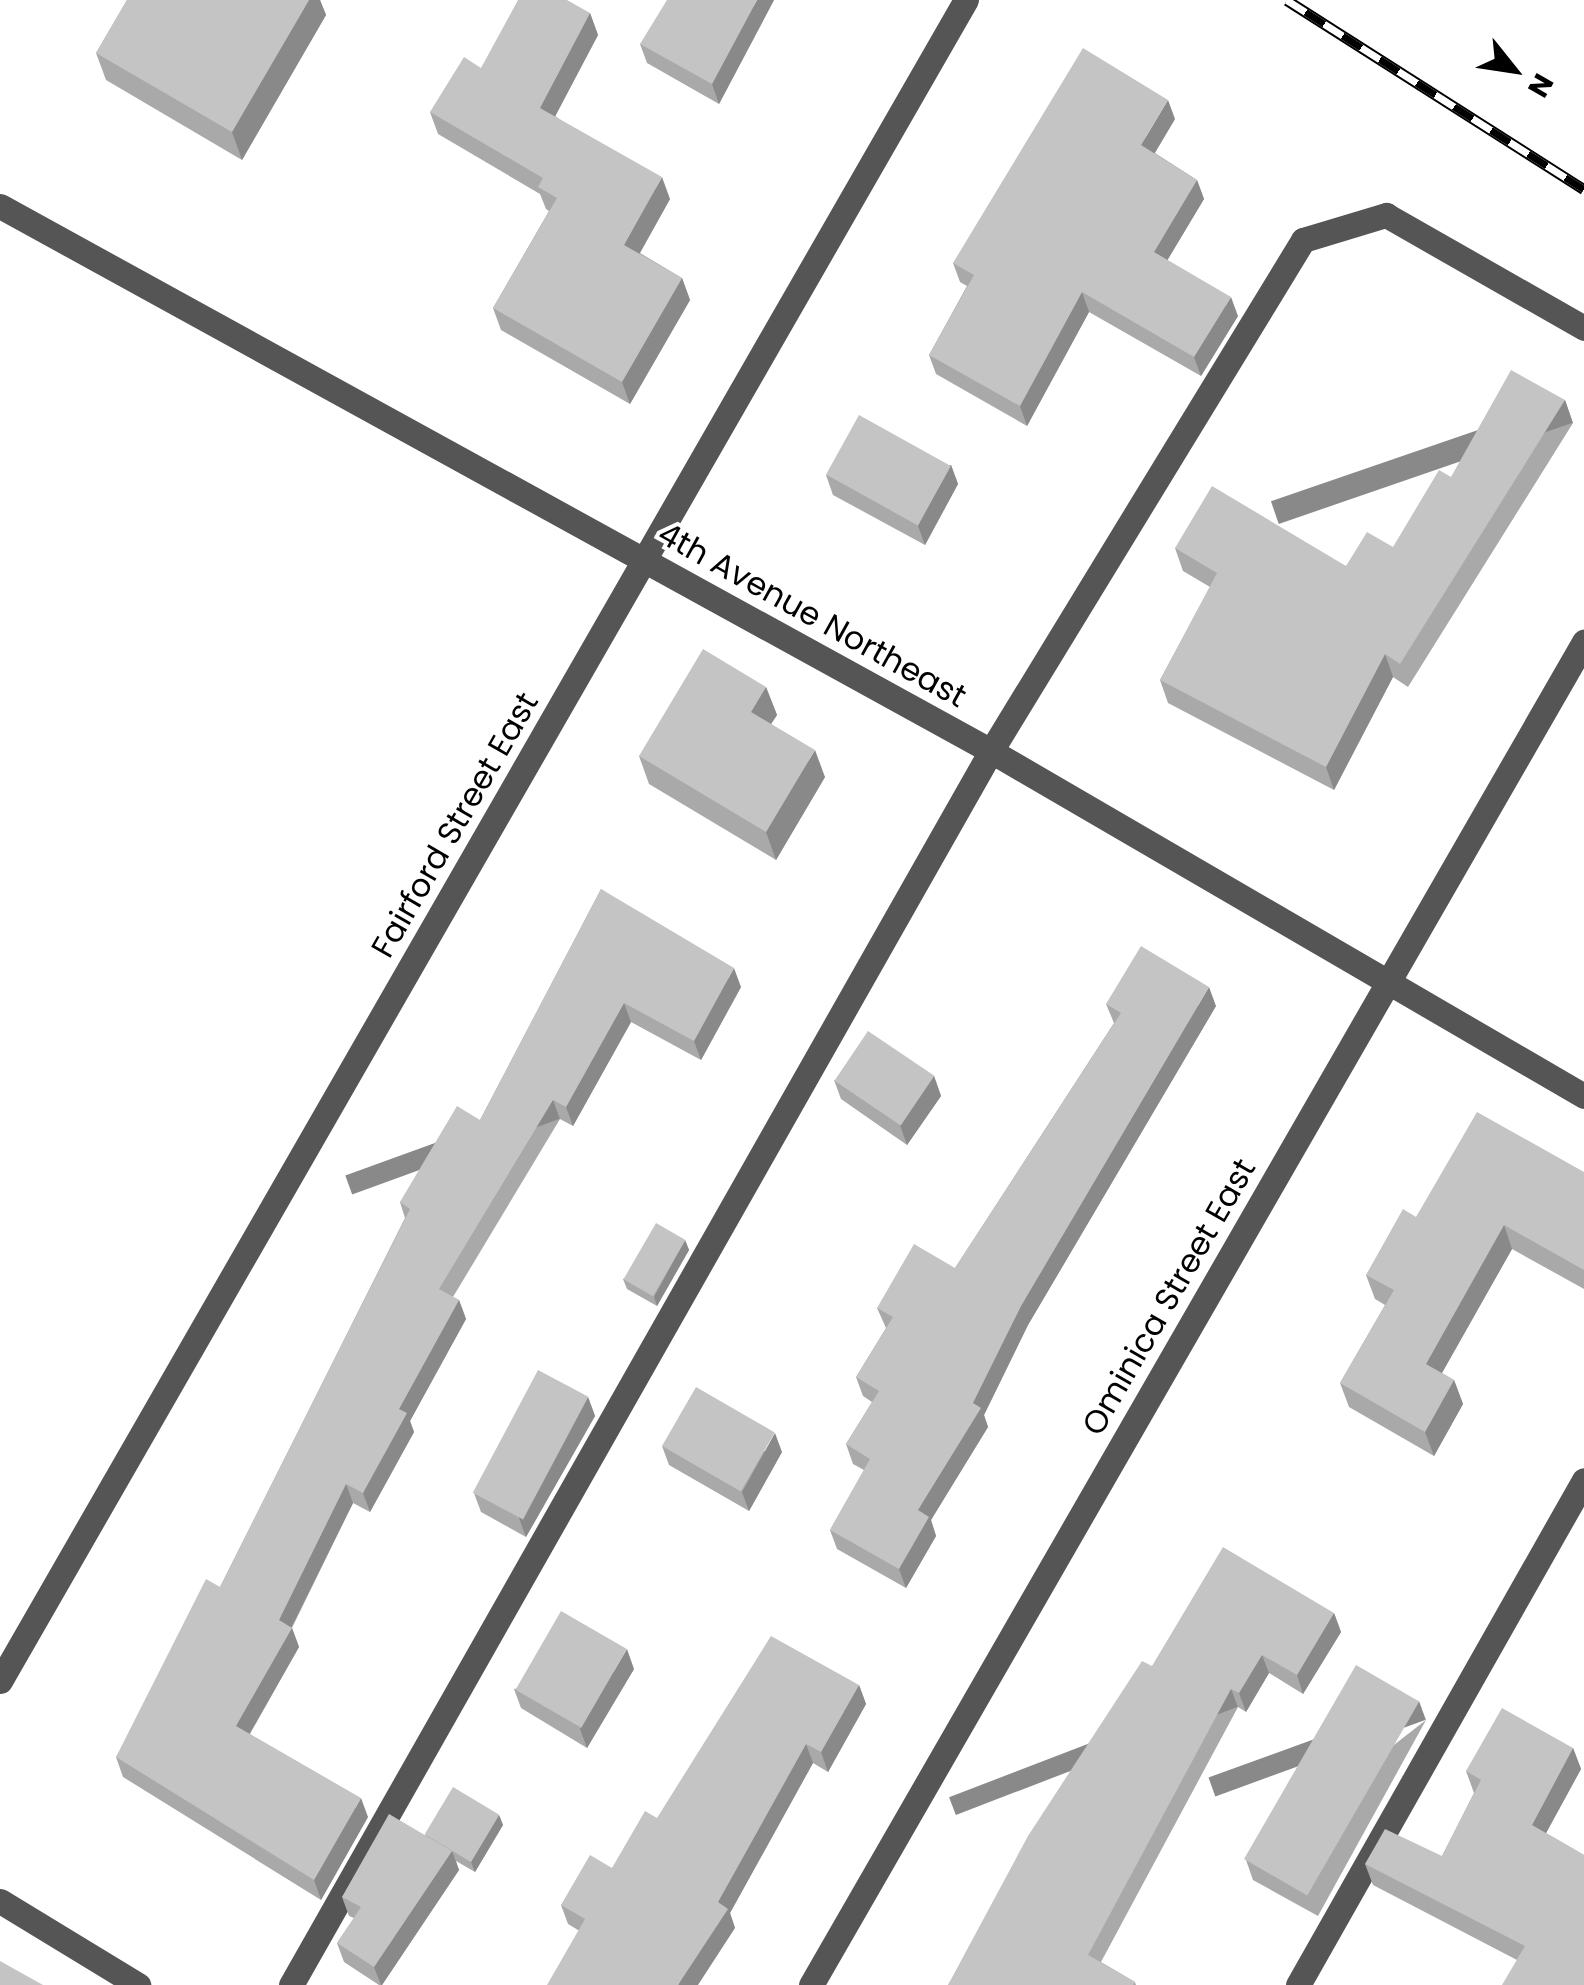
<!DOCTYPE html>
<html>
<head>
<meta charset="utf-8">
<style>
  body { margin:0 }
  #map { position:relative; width:1584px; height:1985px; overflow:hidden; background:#fff; font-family:Poppins,sans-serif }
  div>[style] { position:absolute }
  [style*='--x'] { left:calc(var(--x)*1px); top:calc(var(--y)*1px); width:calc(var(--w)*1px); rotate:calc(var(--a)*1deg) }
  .minor>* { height:25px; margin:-12.5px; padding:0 12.5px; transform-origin:12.5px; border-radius:12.5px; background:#555 }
  .rail>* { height:11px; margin-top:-5.5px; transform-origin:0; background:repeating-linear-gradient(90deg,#fff 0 22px,#000 0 44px); box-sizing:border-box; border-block:2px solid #000 }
  .wall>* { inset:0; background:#a9a9a9 }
  .shaded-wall>* { inset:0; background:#898989; transform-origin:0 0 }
  .building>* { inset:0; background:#c4c4c4; transform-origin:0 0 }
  span { translate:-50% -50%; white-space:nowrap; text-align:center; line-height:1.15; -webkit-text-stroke:8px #fff; paint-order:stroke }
  .street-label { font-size:32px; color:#000 }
  .north { position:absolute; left:1464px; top:20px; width:100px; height:100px; -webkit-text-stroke:8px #fff; paint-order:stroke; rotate:120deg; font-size:28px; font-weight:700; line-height:40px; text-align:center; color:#000 }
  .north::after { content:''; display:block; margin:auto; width:35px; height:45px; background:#000; clip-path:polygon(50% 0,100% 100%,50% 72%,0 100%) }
</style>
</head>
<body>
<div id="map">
  <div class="minor">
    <div style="--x:0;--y:206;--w:1131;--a:28.81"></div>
    <div style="--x:991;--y:751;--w:686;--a:30.19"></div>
    <div style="--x:0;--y:1681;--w:1939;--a:-60.12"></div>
    <div style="--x:0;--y:1901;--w:162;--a:31.3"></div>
    <div style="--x:291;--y:1985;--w:1419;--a:-60.44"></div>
    <div style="--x:991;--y:751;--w:599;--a:-58.59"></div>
    <div style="--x:1303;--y:240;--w:87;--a:-16.8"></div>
    <div style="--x:1386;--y:215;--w:228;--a:29.7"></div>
    <div style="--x:811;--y:1985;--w:1550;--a:-60.08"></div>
    <div style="--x:1298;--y:1985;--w:580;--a:-60.48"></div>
  </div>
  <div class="rail">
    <div style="--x:1287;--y:0;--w:352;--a:32.5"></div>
  </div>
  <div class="wall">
    <div style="clip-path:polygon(127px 0,320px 0,326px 15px,242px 160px,106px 80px,96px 53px)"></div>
    <div style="clip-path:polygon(774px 0,719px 104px,647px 63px,640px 44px)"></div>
    <div style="clip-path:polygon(590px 13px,598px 35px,555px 116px,670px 199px,640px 253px,682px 278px,690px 300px,630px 404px,501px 330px,493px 308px,549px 211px,546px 209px,540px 194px,438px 134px,430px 112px,481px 68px)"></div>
    <div style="clip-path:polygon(1175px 119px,1155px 153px,1197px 180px,1204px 199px,1167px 260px,1238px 316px,1201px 376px,1089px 312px,1027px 426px,936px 374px,929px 355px,967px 286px,960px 282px,953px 263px)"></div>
    <div style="clip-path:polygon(1565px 400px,1573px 423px,1408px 687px,1393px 677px,1334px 790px,1168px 703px,1160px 680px,1210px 587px,1183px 571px,1175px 548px,1346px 566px,1393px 547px,1451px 477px)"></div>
    <div style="clip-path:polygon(951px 465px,958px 484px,925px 545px,833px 495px,826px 475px)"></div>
    <div style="clip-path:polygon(766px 687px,777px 715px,771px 724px,825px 777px,776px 860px,649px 784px,639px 756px)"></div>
    <div style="clip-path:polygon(601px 889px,741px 987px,701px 1060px,631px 1022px,573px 1126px,560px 1119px,453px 1297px,459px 1300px,466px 1319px,410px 1421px,414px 1432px,370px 1512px,353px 1503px,292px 1628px,299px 1647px,250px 1734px,368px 1817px,321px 1900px,123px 1777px,116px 1757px,220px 1587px,405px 1218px,400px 1202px,480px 1120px)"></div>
    <div style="clip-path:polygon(1106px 1004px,1216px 1006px,1028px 1325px,984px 1415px,988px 1427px,931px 1520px,936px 1536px,906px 1588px,837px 1549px,830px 1530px,864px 1470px,853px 1464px,846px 1444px,872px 1402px,863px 1396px,856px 1377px,886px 1328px,877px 1308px,955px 1268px,1114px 1023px)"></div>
    <div style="clip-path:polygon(934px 1076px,941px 1096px,907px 1145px,841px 1099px,834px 1080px)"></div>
    <div style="clip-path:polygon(1584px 1172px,1584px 1289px,1512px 1249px,1442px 1373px,1454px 1380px,1463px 1404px,1434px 1456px,1349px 1407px,1340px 1383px,1385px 1305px,1375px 1299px,1366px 1275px,1416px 1217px)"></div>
    <div style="clip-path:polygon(685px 1240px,689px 1250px,657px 1306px,627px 1289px,623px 1279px)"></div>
    <div style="clip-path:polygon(588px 1397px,595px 1416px,526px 1537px,481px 1512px,474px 1493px)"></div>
    <div style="clip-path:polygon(662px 1446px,782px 1452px,749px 1511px,669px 1465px)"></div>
    <div style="clip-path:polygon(1334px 1613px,1341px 1632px,1303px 1694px,1269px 1673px,1246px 1712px,1238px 1707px,1101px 1962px,1135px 1982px,1136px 1985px,948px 1985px,1152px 1666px)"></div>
    <div style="clip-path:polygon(634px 1669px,587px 1748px,521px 1708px,514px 1689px)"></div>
    <div style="clip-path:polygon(859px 1685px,866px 1704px,828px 1772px,813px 1763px,730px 1913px,735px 1928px,578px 1930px,568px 1924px,561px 1905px,612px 1868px,657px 1818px)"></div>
    <div style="clip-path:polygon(1426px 1720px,1318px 1916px,1253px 1880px,1246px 1860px)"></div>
    <div style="clip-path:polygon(1573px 1748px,1581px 1769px,1546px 1833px,1584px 1855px,1517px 1960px,1373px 1885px,1365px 1864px,1442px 1856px,1474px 1793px,1466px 1771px)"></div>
    <div style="clip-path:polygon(499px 1815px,503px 1825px,475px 1872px,456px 1861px,459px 1870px,382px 1985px,379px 1985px,344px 1962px,337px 1943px,354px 1918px,349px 1916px,342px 1897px,425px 1835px)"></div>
  </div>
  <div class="shaded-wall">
    <div style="clip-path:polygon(309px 0,320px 0,326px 15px,242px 160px,232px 132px)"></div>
    <div style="clip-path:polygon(757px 0,774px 0,719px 104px,712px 84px)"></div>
    <div style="clip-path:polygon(590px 13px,598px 35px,548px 130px,540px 108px)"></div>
    <div style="clip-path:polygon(1168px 100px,1175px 119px,1148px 164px,1141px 145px)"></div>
    <div style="clip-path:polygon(662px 177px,670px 199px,632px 267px,624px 245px)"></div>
    <div style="clip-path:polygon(1197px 180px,1204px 199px,1161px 271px,1154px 252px)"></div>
    <div style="clip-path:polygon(682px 278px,690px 300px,630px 404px,622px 382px)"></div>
    <div style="clip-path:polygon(1082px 292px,1089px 312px,1027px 426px,1020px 406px)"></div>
    <div style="clip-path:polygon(1231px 297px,1238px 316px,1201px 376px,1194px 357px)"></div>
    <div style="left:1565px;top:400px;width:24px;height:311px;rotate:71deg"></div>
    <div style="clip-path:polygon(951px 465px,958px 484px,925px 545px,918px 526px)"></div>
    <div style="clip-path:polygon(1385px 654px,1393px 677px,1334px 790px,1326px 767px)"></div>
    <div style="clip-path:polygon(766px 687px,777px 715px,761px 739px,751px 712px)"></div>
    <div style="clip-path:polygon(815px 750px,825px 777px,776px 860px,766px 832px)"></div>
    <div style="clip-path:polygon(734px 968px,741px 987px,701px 1060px,694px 1041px)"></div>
    <div style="clip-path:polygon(1209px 987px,1216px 1006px,1028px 1325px,984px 1415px,988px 1427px,931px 1520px,936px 1536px,906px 1588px,899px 1569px,918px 1510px,1021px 1306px)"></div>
    <div style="clip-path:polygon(624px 1003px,631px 1022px,573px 1126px,566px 1107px)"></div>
    <div style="clip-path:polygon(934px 1076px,941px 1096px,907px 1145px,900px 1125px)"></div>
    <div style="left:553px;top:1100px;width:20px;height:221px;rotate:70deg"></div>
    <div style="clip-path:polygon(1504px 1225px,1512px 1249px,1434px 1387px,1426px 1364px)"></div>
    <div style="clip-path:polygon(685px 1240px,689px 1250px,657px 1306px,654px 1297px)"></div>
    <div style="clip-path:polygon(459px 1300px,466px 1319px,410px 1421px,414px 1432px,370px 1512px,363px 1493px,399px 1409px)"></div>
    <div style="clip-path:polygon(1454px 1380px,1463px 1404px,1434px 1456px,1425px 1432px)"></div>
    <div style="clip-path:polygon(588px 1397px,595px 1416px,526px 1537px,519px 1518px)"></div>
    <div style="clip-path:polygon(775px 1433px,782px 1452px,749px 1511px,742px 1492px)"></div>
    <div style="clip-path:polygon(346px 1484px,353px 1503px,289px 1632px,292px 1628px,299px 1647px,243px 1745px,236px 1726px,279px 1620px)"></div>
    <div style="clip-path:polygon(1334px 1613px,1341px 1632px,1303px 1694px,1297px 1675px)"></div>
    <div style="clip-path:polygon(627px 1649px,634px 1669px,587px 1748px,580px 1729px)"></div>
    <div style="clip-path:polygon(1262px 1655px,1269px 1673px,1246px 1712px,1239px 1693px)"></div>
    <div style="clip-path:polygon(859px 1685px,866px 1704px,828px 1772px,821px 1752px)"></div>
    <div style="left:1231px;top:1689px;width:19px;height:302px;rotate:69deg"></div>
    <div style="left:1419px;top:1701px;width:20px;height:224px;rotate:70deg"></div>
    <div style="clip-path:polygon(806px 1744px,813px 1763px,730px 1913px,735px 1928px,698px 1985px,678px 1985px,718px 1902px)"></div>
    <div style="clip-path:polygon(1573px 1748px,1581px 1769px,1539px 1846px,1532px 1825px)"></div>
    <div style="clip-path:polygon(361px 1798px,368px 1817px,321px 1900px,314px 1880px)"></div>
    <div style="clip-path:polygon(499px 1815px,503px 1825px,475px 1872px,471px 1862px)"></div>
    <div style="clip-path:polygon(452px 1851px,459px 1870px,382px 1985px,381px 1985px,374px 1967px)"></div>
  </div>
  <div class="building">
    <div style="clip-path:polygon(127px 0,309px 0,232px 132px,96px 53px)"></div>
    <div style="clip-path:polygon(518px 0,567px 0,590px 13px,540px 108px,662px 177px,624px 245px,682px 278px,622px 382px,493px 308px,557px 198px,538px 187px,543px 178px,430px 112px,464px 57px,481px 68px)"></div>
    <div style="clip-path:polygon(667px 0,757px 0,712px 84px,640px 44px)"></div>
    <div style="clip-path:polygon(1083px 48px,1168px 100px,1141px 145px,1197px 180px,1154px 252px,1231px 297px,1194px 357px,1082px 292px,1020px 406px,929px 355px,974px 275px,953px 263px)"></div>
    <div style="clip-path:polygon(1511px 370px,1565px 400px,1400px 664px,1385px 654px,1326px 767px,1160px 680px,1217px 573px,1175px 548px,1212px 486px,1346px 566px,1367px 532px,1393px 547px,1439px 470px,1451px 477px)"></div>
    <div style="left:859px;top:415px;width:105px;height:68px;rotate:29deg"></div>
    <div style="clip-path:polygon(703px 649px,766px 687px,751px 712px,815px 750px,766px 832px,639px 756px)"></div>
    <div style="clip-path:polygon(601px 889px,734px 968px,694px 1041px,624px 1003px,566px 1107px,553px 1100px,439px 1289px,459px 1300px,399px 1409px,407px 1413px,363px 1493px,346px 1484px,279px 1620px,292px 1628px,236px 1726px,361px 1798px,314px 1880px,116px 1757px,206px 1579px,220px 1587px,410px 1209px,400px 1202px,457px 1106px,480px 1120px)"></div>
    <div style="clip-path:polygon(1141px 946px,1209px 987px,1021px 1306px,973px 1403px,981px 1408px,918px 1510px,929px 1517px,899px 1569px,830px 1530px,870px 1459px,846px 1444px,879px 1391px,856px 1377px,893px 1317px,877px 1308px,914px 1244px,955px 1268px,1121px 1013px,1106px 1004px)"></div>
    <div style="left:868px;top:1031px;width:80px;height:60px;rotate:34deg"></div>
    <div style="clip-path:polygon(1477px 1112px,1584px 1172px,1584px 1270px,1504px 1225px,1426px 1364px,1454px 1380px,1425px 1432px,1340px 1383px,1394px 1290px,1366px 1275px,1403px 1209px,1416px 1217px)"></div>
    <div style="left:656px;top:1223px;width:34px;height:65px;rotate:30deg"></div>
    <div style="left:538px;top:1370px;width:57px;height:139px;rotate:28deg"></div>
    <div style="left:696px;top:1387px;width:91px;height:68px;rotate:30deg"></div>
    <div style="clip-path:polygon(1223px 1547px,1334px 1613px,1297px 1675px,1262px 1655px,1239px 1693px,1231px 1689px,1088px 1955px,1135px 1982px,1133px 1985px,948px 1985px,1028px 1836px,1142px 1661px,1152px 1666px)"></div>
    <div style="left:561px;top:1611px;width:76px;height:91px;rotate:30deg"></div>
    <div style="clip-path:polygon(771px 1636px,859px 1685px,821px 1752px,806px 1744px,718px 1902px,728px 1909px,678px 1985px,547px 1985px,585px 1919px,561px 1905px,590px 1855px,612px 1868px,645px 1811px,657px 1818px)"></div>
    <div style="left:1356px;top:1665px;width:73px;height:224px;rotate:30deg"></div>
    <div style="clip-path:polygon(1502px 1708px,1573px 1748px,1532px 1825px,1584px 1855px,1584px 1985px,1502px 1985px,1525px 1946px,1365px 1864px,1385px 1829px,1442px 1856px,1481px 1780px,1466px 1771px)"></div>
    <div style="left:453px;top:1787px;width:54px;height:55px;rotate:31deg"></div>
    <div style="clip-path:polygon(389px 1814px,452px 1851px,374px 1967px,337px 1943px,361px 1907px,342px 1897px)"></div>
    <div style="clip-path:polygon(0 1961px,43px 1985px,0 1985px)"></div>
  </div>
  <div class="street-label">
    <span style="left:812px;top:615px;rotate:29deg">4th Avenue Northeast</span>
    <span style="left:455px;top:825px;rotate:-60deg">Fairford Street East</span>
    <span style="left:1169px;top:1297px;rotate:-60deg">Ominica Street East</span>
  </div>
  <div class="north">N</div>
</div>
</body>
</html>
